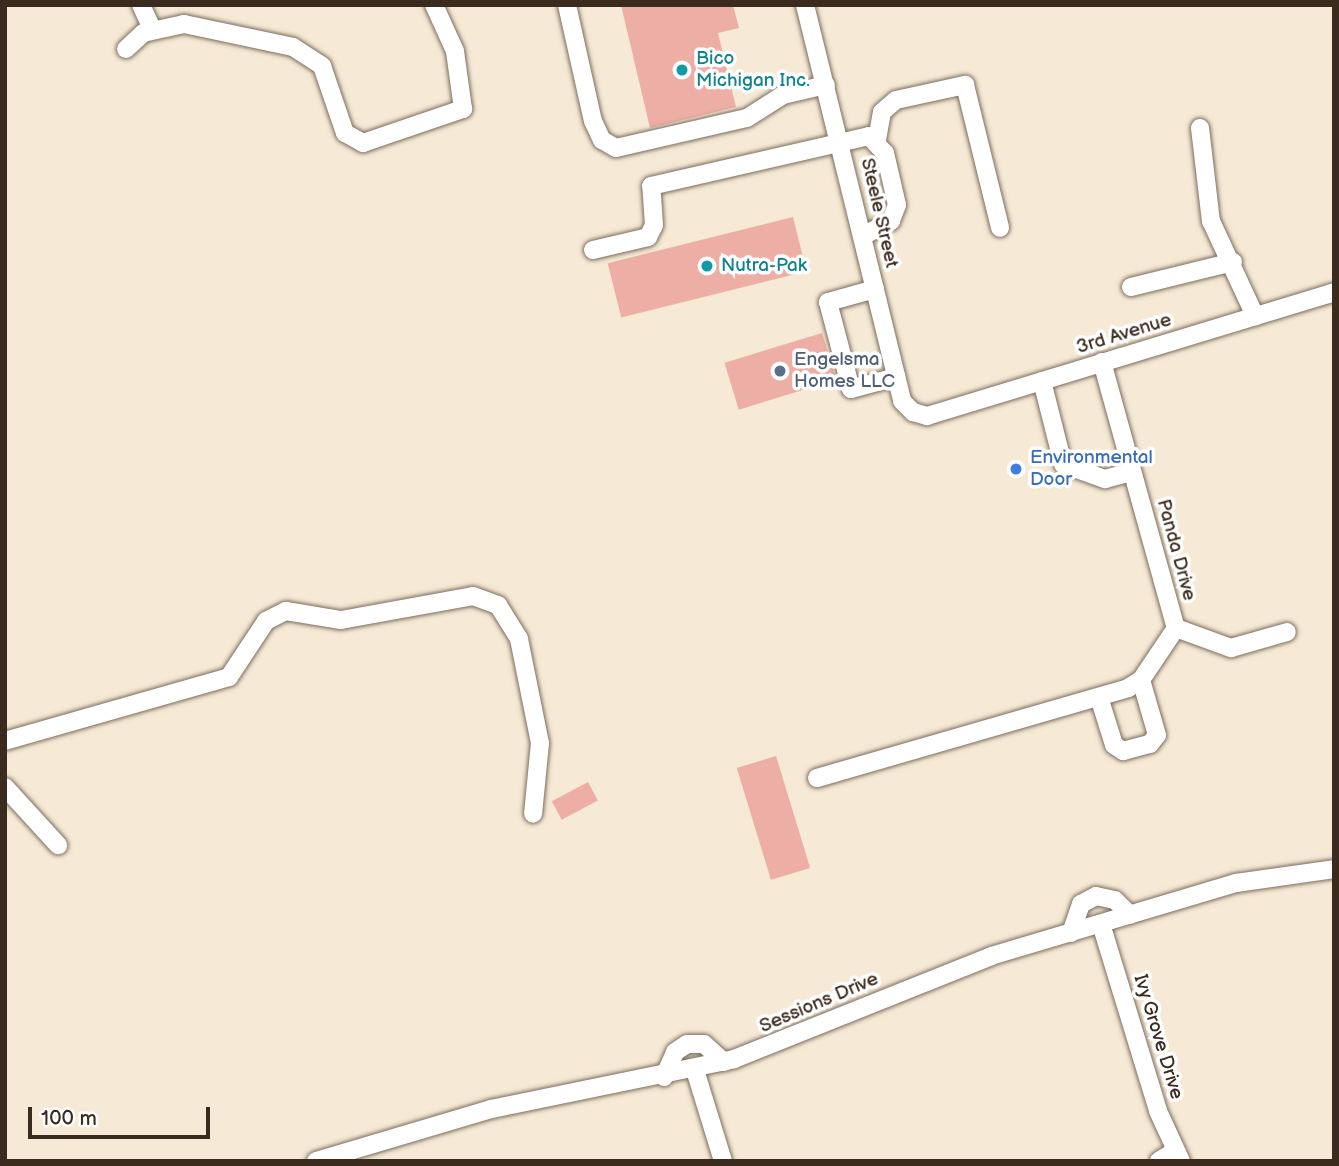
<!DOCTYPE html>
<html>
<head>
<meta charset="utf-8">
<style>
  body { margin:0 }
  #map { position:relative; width:1339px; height:1166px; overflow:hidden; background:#f6e9d5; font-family:"Balsamiq Sans",sans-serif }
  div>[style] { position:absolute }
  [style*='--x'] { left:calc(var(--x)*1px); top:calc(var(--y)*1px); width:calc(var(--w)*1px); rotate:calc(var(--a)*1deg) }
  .building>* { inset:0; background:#edafa5; transform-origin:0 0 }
  .roads { filter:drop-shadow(0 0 2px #7c6d5e) drop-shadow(0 0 2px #7c6d5e) }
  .minor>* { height:18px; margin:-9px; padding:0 9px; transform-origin:9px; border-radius:9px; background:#fff }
  .dots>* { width:19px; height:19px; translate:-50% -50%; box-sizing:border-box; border:4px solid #fff; border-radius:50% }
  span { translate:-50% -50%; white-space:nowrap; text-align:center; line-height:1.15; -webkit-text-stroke:7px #fff; paint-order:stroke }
  .culture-label { font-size:19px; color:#0d838f }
  .left { translate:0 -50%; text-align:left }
  .street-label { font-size:19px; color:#3b2a1e }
  .service-label { font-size:19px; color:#4e5e75 }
  .shop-label { font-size:19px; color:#366cbe }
  .frame { position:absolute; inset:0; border:7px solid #3b2a1e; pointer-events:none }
  .scale { position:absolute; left:28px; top:1107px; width:182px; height:32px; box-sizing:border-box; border:4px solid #3b2a1e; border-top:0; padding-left:9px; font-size:21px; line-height:24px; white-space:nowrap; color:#3b2a1e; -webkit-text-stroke:5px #fff; paint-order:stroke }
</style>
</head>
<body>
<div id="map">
  <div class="building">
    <div style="clip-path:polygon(621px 5px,733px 5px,739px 28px,718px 33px,736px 107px,650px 128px)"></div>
    <div style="left:793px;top:217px;width:56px;height:191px;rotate:76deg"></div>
    <div style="left:822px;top:333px;width:49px;height:102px;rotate:73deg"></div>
    <div style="left:776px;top:756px;width:117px;height:41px;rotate:73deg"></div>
    <div style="left:588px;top:782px;width:21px;height:41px;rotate:62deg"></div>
  </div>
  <div class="roads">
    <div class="minor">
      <div style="--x:141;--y:5;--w:26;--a:65"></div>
      <div style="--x:567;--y:5;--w:119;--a:77.4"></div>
      <div style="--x:593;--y:121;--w:21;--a:65"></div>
      <div style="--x:602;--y:140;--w:16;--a:30"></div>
      <div style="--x:616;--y:148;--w:134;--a:-12.9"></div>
      <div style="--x:747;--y:118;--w:43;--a:-32.6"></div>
      <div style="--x:783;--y:95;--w:44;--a:-13.1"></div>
      <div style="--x:805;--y:5;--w:408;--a:76.2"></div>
      <div style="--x:902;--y:401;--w:16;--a:45"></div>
      <div style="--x:913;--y:412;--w:15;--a:16"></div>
      <div style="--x:927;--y:416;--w:425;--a:-16.9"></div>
      <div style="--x:126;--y:49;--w:23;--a:-43"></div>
      <div style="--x:143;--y:33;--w:42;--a:-12.4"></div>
      <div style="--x:184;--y:24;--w:111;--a:11.9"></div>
      <div style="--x:293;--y:47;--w:35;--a:33"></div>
      <div style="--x:322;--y:66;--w:71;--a:71.1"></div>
      <div style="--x:345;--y:133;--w:21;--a:29"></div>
      <div style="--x:363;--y:143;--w:106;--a:-18.8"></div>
      <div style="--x:463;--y:109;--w:59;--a:-97.9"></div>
      <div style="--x:455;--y:51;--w:51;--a:-114.5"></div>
      <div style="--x:1200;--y:128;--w:94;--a:83.3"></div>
      <div style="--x:1211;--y:221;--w:105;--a:65.1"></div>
      <div style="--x:877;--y:140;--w:28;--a:-80"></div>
      <div style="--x:882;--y:112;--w:18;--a:-41"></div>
      <div style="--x:896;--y:100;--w:71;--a:-12.3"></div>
      <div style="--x:965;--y:85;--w:147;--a:76.2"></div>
      <div style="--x:593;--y:250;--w:57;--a:-13.3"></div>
      <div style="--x:648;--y:237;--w:13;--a:-63"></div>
      <div style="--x:654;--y:225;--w:39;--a:-94"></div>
      <div style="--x:651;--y:186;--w:224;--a:-12.9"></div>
      <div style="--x:869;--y:136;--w:23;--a:47"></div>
      <div style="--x:885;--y:153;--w:53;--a:77"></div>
      <div style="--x:897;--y:205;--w:17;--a:111"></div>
      <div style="--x:891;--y:221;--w:32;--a:152"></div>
      <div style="--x:1131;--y:287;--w:105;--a:-13.8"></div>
      <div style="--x:875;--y:289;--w:49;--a:164.5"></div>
      <div style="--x:828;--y:302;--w:90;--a:75.2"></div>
      <div style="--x:851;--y:389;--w:47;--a:-14.9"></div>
      <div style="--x:1102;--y:362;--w:276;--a:74.5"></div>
      <div style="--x:1042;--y:381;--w:86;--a:75.8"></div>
      <div style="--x:1063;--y:464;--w:45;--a:19.7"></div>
      <div style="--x:1105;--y:479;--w:28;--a:-15"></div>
      <div style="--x:1176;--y:628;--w:59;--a:20"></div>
      <div style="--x:1231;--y:648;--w:58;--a:-15.9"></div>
      <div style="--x:1099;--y:697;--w:50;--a:72.6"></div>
      <div style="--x:1114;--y:745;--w:11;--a:34"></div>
      <div style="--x:1123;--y:751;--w:28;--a:-15"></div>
      <div style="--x:1150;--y:744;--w:11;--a:-52"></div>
      <div style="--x:1157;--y:735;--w:57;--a:-106.2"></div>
      <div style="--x:5;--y:741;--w:233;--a:-15.9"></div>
      <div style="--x:229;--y:677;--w:67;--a:-56.5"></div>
      <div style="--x:266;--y:621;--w:22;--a:-27"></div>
      <div style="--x:286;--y:611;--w:56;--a:9.3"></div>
      <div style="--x:341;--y:620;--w:134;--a:-10.3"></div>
      <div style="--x:473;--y:596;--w:27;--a:20"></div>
      <div style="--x:498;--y:605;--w:40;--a:58"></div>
      <div style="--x:519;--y:639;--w:106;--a:78.6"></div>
      <div style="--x:540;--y:743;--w:71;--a:95.6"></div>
      <div style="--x:817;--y:778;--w:324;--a:-16.1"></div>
      <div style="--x:1128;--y:688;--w:15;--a:-32"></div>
      <div style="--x:1141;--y:680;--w:63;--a:-56.1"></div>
      <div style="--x:5;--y:787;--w:79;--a:47.6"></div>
      <div style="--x:1101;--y:924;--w:195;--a:73"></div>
      <div style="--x:1158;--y:1111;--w:55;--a:65.3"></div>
      <div style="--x:1071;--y:933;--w:31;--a:-71"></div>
      <div style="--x:1081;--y:904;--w:17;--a:-28"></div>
      <div style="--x:1096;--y:896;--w:19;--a:12"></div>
      <div style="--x:1115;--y:900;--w:21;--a:45"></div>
      <div style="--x:695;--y:1070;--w:95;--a:72.9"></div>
      <div style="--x:664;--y:1077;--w:27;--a:-66"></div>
      <div style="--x:675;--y:1052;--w:14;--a:-34"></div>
      <div style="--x:687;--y:1044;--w:17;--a:0"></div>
      <div style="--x:704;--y:1044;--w:27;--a:42"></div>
      <div style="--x:316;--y:1161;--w:183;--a:-16.5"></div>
      <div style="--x:491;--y:1109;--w:248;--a:-11.6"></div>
      <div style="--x:734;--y:1059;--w:277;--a:-21.8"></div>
      <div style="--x:991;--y:956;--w:256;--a:-16.6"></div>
      <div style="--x:1236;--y:883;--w:99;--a:-8.1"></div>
      <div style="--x:1159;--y:1161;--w:19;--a:-32"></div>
    </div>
  </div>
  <div class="dots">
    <div style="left:682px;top:70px;background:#0f9aa8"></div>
    <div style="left:707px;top:266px;background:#0f9aa8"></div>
    <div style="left:780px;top:371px;background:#5c6f8a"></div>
    <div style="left:1016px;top:469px;background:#3f7fe0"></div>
  </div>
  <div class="culture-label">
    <span class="left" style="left:696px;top:70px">Bico<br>Michigan Inc.</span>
    <span class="left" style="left:721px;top:266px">Nutra-Pak</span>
  </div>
  <div class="street-label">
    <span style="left:879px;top:213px;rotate:77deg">Steele Street</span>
    <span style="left:1124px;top:334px;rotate:-17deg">3rd Avenue</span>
    <span style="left:1176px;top:550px;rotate:75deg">Panda Drive</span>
    <span style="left:819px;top:1003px;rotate:-23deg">Sessions Drive</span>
    <span style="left:1158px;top:1037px;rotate:73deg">Ivy Grove Drive</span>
  </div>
  <div class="service-label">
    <span class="left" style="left:794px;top:371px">Engelsma<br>Homes LLC</span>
  </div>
  <div class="shop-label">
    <span class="left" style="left:1030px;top:469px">Environmental<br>Door</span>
  </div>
  <div class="frame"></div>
  <div class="scale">100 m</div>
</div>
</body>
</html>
